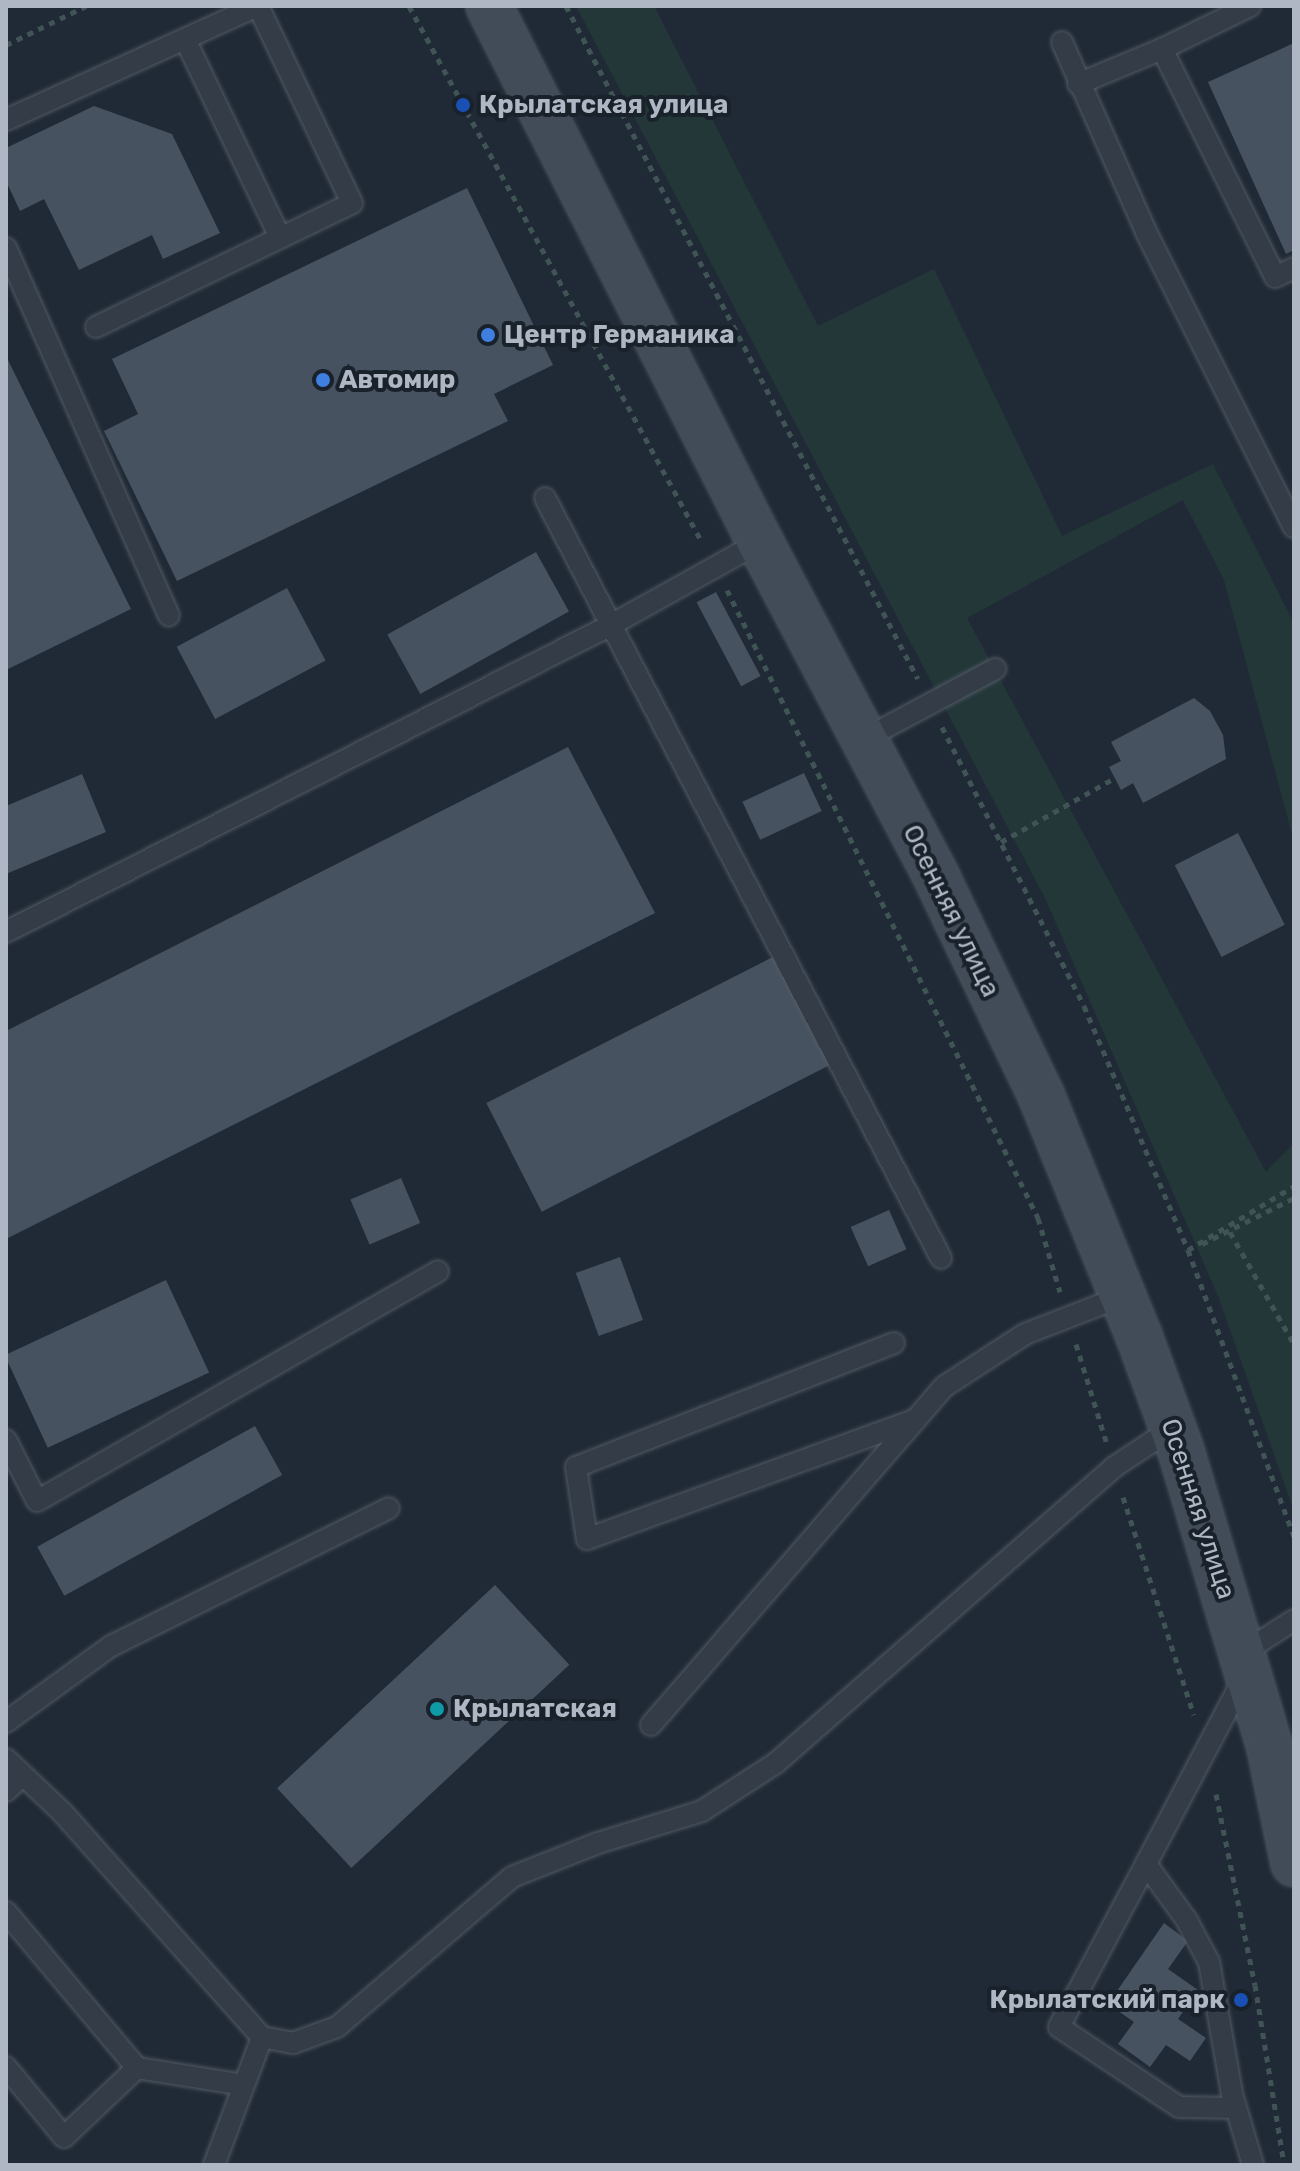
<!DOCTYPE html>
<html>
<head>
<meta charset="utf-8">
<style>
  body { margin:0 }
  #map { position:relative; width:1300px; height:2171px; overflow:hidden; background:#202a36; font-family:Rubik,sans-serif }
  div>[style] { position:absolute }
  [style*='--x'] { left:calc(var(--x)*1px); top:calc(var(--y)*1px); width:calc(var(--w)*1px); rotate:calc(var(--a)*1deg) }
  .green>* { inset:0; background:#233738 }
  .building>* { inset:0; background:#475260; transform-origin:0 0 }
  .path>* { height:5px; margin-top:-2.5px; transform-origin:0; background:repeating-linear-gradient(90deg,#405355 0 6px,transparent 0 12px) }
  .roads { filter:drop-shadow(0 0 2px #515a64) drop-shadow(0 0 2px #515a64) }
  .service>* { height:20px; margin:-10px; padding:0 10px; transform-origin:10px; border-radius:10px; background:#343c47 }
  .secondary>* { height:44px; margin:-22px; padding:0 22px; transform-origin:22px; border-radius:22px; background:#424c59 }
  .dots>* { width:22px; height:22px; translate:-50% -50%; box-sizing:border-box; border:4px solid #19212b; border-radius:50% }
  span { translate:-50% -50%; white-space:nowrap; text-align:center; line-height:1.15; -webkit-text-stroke:8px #19212b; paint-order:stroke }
  .poi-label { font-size:26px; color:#aeb7c3; font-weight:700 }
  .left { translate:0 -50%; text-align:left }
  .right { translate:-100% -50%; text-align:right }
  .street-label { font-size:26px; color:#aeb7c3 }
  .frame { position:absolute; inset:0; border:8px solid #aeb7c3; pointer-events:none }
</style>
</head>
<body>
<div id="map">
  <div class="green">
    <div style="clip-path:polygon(576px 6px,654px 6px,818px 326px,934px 269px,1062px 536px,1213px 464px,1294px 623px,1294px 842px,1224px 580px,1183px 500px,967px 618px,1266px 1172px,1294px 1143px,1294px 1511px,1218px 1296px,1046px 900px)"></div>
  </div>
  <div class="building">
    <div style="clip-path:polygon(1294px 43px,1294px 250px,1286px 254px,1208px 82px)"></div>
    <div style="clip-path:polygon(94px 106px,172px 134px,220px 233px,163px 259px,152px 235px,79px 270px,44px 199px,20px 211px,6px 181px,6px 148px)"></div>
    <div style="clip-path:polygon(467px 188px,553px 365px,494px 394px,508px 421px,177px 581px,104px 431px,138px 414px,112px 359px)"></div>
    <div style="clip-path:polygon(6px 356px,131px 609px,6px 670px)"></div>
    <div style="left:536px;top:552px;width:68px;height:170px;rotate:61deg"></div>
    <div style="left:287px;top:588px;width:82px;height:125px;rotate:62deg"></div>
    <div style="left:716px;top:592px;width:95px;height:22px;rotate:62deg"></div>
    <div style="clip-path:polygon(1194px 698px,1210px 711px,1223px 735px,1226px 759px,1143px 803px,1133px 783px,1121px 790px,1109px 767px,1121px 761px,1111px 742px)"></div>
    <div style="clip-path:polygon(568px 747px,655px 913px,6px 1239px,6px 1031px)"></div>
    <div style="left:804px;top:773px;width:42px;height:68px;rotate:65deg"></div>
    <div style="clip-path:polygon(82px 774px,106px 832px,6px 874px,6px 806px)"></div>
    <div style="left:1238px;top:833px;width:103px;height:71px;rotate:63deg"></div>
    <div style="left:775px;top:956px;width:122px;height:324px;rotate:63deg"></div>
    <div style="left:401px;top:1178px;width:49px;height:55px;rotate:67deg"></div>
    <div style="left:889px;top:1210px;width:43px;height:42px;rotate:66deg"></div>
    <div style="left:620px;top:1257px;width:67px;height:47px;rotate:70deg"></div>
    <div style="left:166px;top:1280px;width:102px;height:178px;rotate:65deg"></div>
    <div style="left:255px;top:1426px;width:56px;height:249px;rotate:61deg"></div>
    <div style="left:495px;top:1585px;width:109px;height:298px;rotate:47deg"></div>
    <div style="clip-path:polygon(1164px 1923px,1188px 1941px,1168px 1969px,1198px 1990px,1178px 2019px,1206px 2038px,1190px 2061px,1166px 2045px,1150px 2067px,1118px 2044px,1134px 2022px,1108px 2004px)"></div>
  </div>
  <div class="path">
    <div style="--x:409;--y:6;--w:611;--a:61.34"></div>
    <div style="--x:566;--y:6;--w:759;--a:62.39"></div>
    <div style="--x:6;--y:45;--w:89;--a:-26"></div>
    <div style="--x:727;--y:590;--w:701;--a:63.65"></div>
    <div style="--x:1038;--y:1218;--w:77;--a:73.4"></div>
    <div style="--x:942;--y:727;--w:313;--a:63"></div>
    <div style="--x:1084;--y:1006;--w:265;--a:66.9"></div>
    <div style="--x:1188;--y:1250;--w:306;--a:69.7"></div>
    <div style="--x:1001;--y:842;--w:126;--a:-29.4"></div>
    <div style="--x:1230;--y:1232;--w:129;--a:60.3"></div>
    <div style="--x:1202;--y:1244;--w:103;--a:-26.6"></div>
    <div style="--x:1188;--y:1250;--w:124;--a:-31.1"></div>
    <div style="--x:1076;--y:1344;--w:102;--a:72.8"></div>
    <div style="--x:1123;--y:1497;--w:229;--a:72"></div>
    <div style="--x:1216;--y:1794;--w:195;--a:78.5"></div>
    <div style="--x:1255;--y:1985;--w:182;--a:80.8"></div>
  </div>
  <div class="roads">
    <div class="service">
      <div style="--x:185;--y:39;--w:220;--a:64.4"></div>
      <div style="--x:1062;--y:42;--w:208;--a:66.1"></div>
      <div style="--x:1146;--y:232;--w:330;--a:63.4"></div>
      <div style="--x:1162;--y:49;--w:254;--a:63.6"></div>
      <div style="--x:1275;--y:277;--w:21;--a:-25"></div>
      <div style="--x:1078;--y:84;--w:91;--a:-22.6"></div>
      <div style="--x:1162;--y:49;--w:98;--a:-26"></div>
      <div style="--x:6;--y:120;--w:276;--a:-24.4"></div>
      <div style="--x:6;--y:248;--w:402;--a:66.1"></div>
      <div style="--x:96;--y:327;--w:284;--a:-25.8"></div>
      <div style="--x:352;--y:203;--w:218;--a:-115.5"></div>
      <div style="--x:545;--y:498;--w:857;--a:62.48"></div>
      <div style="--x:864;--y:739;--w:149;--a:-28.1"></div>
      <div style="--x:6;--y:932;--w:678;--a:-26.9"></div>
      <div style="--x:611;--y:625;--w:171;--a:-29.1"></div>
      <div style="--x:894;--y:1343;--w:341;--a:158.7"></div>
      <div style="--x:576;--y:1467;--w:73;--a:81.3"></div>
      <div style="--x:587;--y:1539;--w:350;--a:-20"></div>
      <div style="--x:6;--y:1440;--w:68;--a:63.1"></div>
      <div style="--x:37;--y:1501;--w:462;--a:-29.8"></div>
      <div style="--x:1244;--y:1652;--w:59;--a:-32.6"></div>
      <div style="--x:1245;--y:1676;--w:212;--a:117.8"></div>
      <div style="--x:1146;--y:1864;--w:68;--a:54"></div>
      <div style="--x:1186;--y:1919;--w:49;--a:61.9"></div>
      <div style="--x:1209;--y:1962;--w:134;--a:80.1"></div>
      <div style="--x:1232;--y:2094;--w:74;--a:73.5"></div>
      <div style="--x:6;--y:1722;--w:130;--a:-35.9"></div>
      <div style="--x:111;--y:1646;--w:310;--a:-26.4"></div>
      <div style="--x:651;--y:1725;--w:449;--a:-49.1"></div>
      <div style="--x:945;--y:1386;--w:95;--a:-33"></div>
      <div style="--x:1025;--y:1334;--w:105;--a:-21.2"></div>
      <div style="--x:6;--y:1759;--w:77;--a:43.4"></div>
      <div style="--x:62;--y:1812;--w:301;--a:48.4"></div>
      <div style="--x:262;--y:2037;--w:32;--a:11"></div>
      <div style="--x:293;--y:2043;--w:47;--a:-20"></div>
      <div style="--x:337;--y:2027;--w:230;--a:-40.6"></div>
      <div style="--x:512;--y:1877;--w:92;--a:-21.6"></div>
      <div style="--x:598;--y:1843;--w:109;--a:-17.1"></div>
      <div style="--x:702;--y:1811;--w:88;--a:-33"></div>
      <div style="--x:776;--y:1763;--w:449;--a:-41.2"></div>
      <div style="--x:1114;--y:1467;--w:71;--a:-33.5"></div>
      <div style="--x:6;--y:1791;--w:23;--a:-43"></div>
      <div style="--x:1146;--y:1864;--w:185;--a:118.1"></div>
      <div style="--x:1059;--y:2027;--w:144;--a:33.7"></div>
      <div style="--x:1179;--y:2107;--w:57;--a:1"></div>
      <div style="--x:6;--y:1912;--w:204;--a:50"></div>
      <div style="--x:137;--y:2068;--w:108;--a:9"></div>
      <div style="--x:6;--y:2067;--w:91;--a:50.4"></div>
      <div style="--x:64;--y:2137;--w:100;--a:-43.4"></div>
      <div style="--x:214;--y:2165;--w:137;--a:-69.4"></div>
    </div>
    <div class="secondary">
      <div style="--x:489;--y:6;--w:601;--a:63.18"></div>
      <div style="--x:760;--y:542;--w:380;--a:62.2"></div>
      <div style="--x:937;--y:878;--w:241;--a:64.4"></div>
      <div style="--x:1041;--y:1095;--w:260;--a:67.9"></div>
      <div style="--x:1139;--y:1336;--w:122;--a:69.9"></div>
      <div style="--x:1181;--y:1451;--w:310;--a:73.3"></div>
      <div style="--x:1270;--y:1748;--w:118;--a:78.3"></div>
    </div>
  </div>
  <div class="dots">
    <div style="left:463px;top:105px;background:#1a4fb4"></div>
    <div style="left:488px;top:335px;background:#3f7fe0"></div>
    <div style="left:323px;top:380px;background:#3f7fe0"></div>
    <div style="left:437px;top:1709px;background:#0f9aa8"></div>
    <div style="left:1241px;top:2000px;background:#1a4fb4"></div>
  </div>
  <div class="poi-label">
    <span class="left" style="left:479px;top:105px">Крылатская улица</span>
    <span class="left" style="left:504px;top:335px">Центр Германика</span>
    <span class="left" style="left:339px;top:380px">Автомир</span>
    <span class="left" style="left:453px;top:1709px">Крылатская</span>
    <span class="right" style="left:1225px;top:2000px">Крылатский парк</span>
  </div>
  <div class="street-label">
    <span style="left:951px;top:911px;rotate:64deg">Осенняя улица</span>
    <span style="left:1198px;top:1509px;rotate:72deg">Осенняя улица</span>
  </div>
  <div class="frame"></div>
</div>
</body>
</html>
